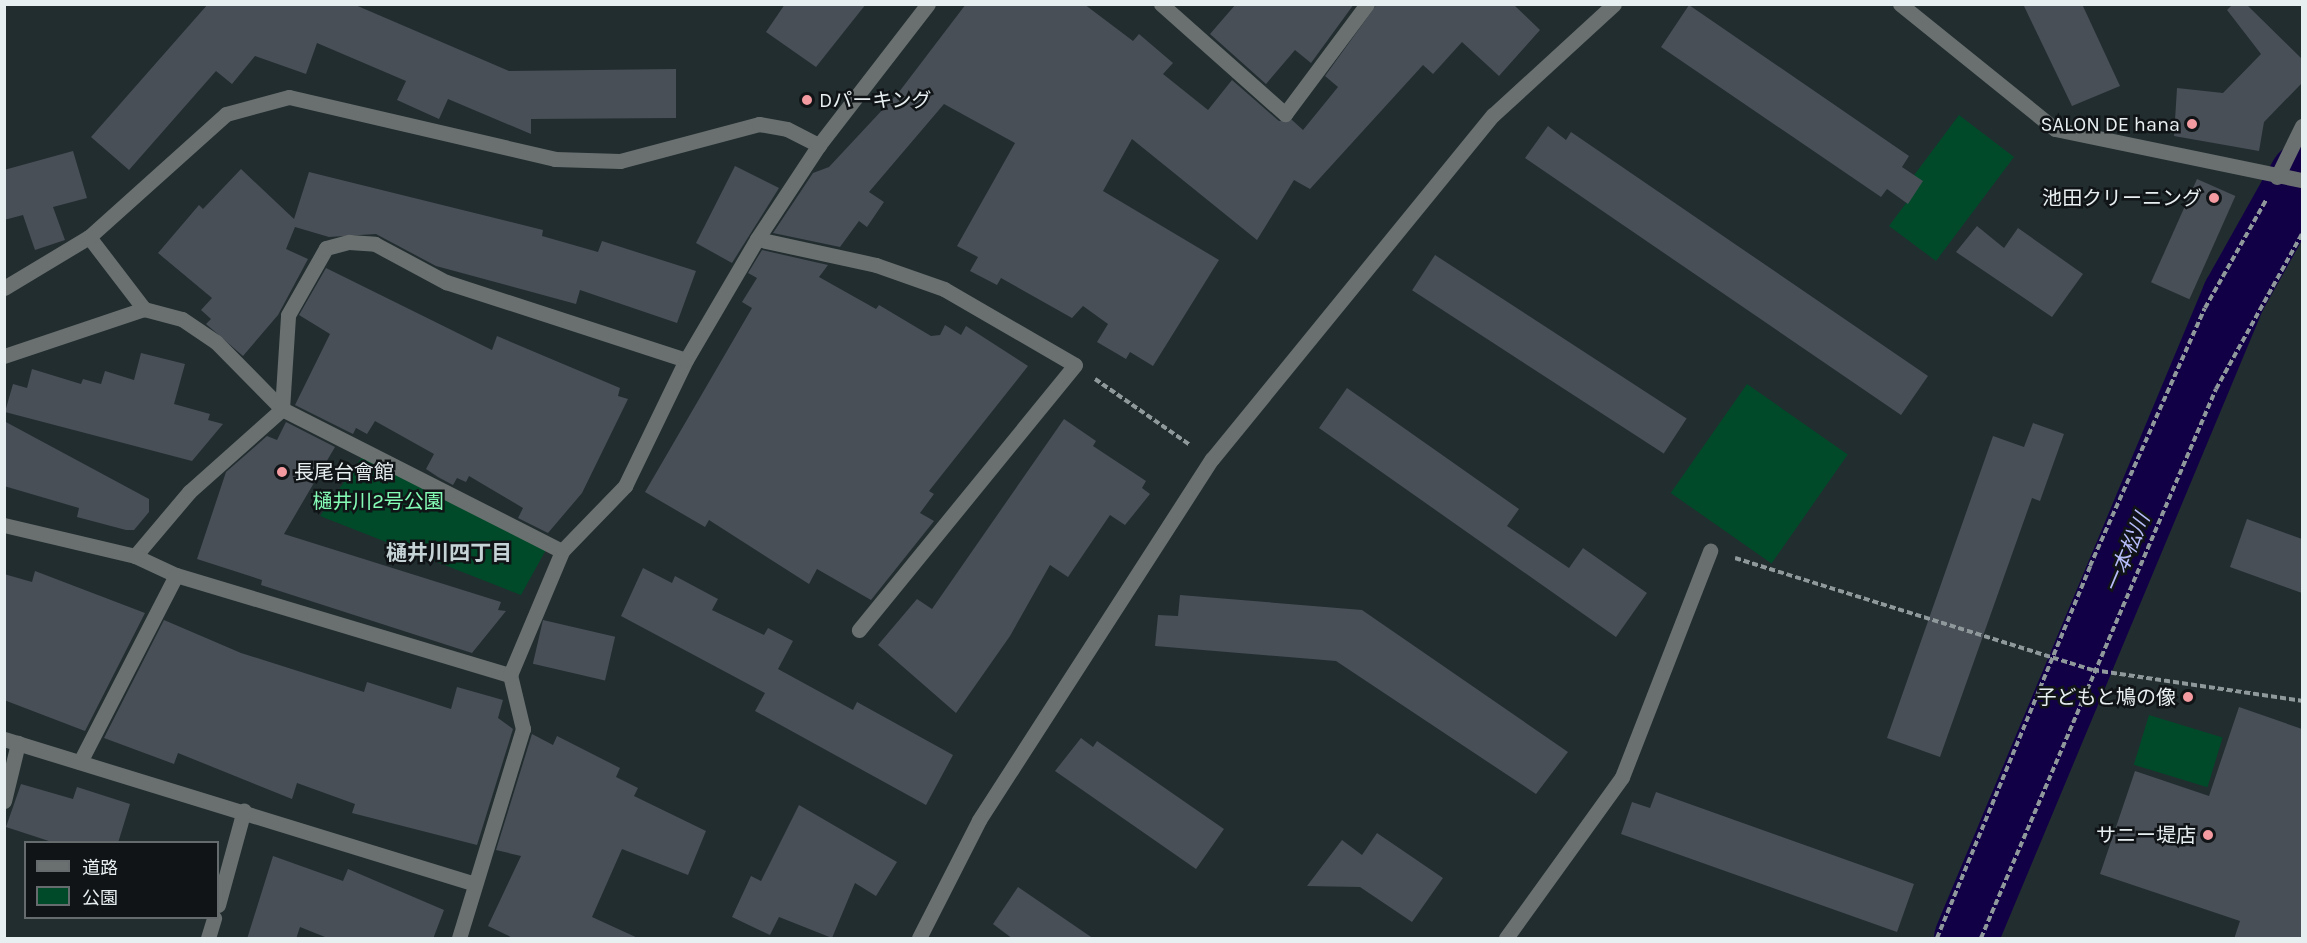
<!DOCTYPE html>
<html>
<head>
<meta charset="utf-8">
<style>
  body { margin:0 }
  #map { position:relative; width:2307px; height:943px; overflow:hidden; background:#222d30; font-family:Karla,"Noto Sans JP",sans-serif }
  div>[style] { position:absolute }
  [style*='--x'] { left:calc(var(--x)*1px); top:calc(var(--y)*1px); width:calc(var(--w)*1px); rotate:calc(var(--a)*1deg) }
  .green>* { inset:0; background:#004a29; transform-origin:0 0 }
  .river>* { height:64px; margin:-32px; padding:0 32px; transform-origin:32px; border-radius:32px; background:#120046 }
  .building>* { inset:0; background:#484f57; transform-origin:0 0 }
  .path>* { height:4px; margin-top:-2px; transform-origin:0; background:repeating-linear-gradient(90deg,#8f989a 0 6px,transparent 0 9px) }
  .pedestrian>* { height:15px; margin:-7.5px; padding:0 7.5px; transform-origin:7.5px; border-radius:7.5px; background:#6a706f }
  .minor>* { height:15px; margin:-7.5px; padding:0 7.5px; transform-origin:7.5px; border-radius:7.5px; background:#6a706f }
  .dots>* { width:16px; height:16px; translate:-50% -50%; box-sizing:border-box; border:3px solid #101416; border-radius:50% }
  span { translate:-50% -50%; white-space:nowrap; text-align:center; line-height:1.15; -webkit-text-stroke:5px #101416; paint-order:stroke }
  .poi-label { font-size:20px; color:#e8eff1 }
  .left { translate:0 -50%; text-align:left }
  .right { translate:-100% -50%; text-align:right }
  .park-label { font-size:20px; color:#84fcb6 }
  .neighbourhood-label { font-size:21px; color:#c5d2d6; font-weight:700 }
  .water-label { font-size:21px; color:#b6bbf9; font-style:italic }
  .frame { position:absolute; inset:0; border:6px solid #e8eff1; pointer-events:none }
  .legend { position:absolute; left:24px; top:841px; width:195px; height:78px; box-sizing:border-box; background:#101416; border:2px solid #666c6e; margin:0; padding:8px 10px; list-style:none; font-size:18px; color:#e8eff1 }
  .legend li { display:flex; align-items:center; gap:12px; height:30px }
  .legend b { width:30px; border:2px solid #666c6e }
</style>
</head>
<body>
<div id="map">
  <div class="green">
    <div style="clip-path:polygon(1959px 115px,2014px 157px,1936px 261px,1889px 226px,1915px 191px,1909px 182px)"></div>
    <div style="left:1747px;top:384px;width:123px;height:133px;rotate:35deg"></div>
    <div style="clip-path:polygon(364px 454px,547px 548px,521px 595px,320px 516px)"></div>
    <div style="left:2149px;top:715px;width:77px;height:52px;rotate:17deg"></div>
  </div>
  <div class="river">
    <div style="--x:1966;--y:938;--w:696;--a:-67.34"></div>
    <div style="--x:2234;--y:296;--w:139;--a:-60.7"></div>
  </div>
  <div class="building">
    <div style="clip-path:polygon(208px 4px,353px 4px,509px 71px,676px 69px,676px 118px,531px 119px,531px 134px,448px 99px,439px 119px,397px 100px,406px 81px,317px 43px,306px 74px,255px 56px,232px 84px,216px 71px,129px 170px,91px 137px)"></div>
    <div style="clip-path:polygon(785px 4px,866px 4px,816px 67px,766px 32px)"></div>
    <div style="clip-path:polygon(966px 4px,1084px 4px,1133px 41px,1139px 34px,1173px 63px,1163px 74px,1208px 110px,1232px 80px,1279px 121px,1292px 120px,1303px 130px,1338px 87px,1325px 76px,1377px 4px,1513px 4px,1540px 30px,1499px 76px,1462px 42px,1433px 74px,1423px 65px,1310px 189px,1294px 180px,1257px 240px,1132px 139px,1103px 191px,1219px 260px,1153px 366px,1130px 352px,1126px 359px,1097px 342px,1108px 324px,1083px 306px,1072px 318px,1001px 278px,997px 285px,970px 271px,978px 257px,957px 246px,1015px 143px,944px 104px,869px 192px,884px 202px,867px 227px,859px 221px,840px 247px,773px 233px,813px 173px,829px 167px,899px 92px)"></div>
    <div style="clip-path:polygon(1236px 4px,1354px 4px,1311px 63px,1295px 50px,1266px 84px,1210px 34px)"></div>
    <div style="clip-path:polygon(2023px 4px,2082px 4px,2120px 86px,2072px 106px)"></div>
    <div style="clip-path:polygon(2233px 4px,2246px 4px,2302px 59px,2302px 83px,2264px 122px,2259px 151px,2174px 136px,2177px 88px,2223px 93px,2261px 54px,2227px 10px)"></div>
    <div style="clip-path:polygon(1689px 5px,1909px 156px,1902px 167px,1923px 181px,1908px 204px,1887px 189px,1881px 197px,1661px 47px)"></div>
    <div style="clip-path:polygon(1548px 126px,1566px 140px,1571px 132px,1928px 376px,1901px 415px,1525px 158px)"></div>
    <div style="clip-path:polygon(73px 151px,87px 198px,53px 207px,65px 240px,35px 250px,23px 215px,4px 220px,4px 170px)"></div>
    <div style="clip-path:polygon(735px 166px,779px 188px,732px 263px,696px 243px)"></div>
    <div style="clip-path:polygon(241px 169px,294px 219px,309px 172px,543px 230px,542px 236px,598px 252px,602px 241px,696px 271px,677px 323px,580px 290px,576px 304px,436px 266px,376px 234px,329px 237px,295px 227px,286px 249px,308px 259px,278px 315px,243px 356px,206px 324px,211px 319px,201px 310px,212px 298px,158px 253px,199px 205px,203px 209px)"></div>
    <div style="left:2197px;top:179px;width:42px;height:113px;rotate:24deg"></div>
    <div style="clip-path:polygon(1977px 226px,2004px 248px,2018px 228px,2083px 274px,2052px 317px,1956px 252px)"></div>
    <div style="clip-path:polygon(762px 250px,828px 265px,819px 277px,876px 309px,879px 305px,931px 336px,940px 335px,945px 325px,961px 335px,966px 326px,1028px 366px,929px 491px,934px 494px,920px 513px,934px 521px,871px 600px,817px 569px,809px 584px,709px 520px,705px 527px,645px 492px,752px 308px,742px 302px,757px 278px,748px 273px)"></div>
    <div style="left:1435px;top:255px;width:300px;height:42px;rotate:33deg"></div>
    <div style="clip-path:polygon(326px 268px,492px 350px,497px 336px,620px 388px,618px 396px,628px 399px,582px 493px,548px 533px,518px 518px,523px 508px,469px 476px,466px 482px,457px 478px,453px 485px,438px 477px,426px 469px,434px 454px,375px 421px,367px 434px,356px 428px,353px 434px,295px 405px,330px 334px,299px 315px)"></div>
    <div style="clip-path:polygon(141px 353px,185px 364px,174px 404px,210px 414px,208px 420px,223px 424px,192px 461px,5px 412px,13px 384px,27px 388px,32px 369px,81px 384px,83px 379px,101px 384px,105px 371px,134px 380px)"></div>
    <div style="clip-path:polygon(1347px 388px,1519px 509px,1507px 526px,1569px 568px,1583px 548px,1647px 593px,1616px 637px,1319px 428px)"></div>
    <div style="clip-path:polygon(1064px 419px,1096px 441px,1093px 446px,1146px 481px,1142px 488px,1150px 494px,1125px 525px,1110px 515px,1068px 577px,1050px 565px,1010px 636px,956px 713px,878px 645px,917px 599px,932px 609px)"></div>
    <div style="clip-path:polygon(4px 421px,149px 499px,149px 512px,134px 530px,126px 530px,77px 517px,79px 508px,4px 486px)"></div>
    <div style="clip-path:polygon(286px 422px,335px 447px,284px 534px,501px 602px,498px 610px,506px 611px,472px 653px,261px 585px,262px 580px,197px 559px,226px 472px,267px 436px,277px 440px)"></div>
    <div style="clip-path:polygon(2033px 423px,2064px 434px,2040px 501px,2032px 498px,1940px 757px,1887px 738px,1993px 436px,2024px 447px)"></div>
    <div style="clip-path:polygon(2247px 519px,2302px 539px,2302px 593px,2230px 567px)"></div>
    <div style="clip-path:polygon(643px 568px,672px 583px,675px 576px,718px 599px,712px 610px,764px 635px,768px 628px,793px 641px,778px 669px,853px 710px,857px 702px,953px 755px,926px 805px,755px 711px,765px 693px,621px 616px)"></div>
    <div style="clip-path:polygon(35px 571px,145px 613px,85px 731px,4px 700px,4px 574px,32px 582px)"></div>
    <div style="clip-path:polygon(1180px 595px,1362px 610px,1568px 752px,1536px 794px,1336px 661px,1155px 646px,1158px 615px,1178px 616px)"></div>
    <div style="clip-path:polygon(164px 620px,241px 653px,364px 692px,367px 682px,451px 709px,457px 687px,503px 700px,498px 718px,513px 729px,477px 845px,352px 813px,355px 804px,297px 783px,292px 799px,178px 753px,174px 764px,104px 738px)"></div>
    <div style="left:543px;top:620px;width:74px;height:45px;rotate:13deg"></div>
    <div style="clip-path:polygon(2239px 707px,2302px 729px,2302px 939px,2234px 939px,2240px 921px,2100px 874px,2135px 771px,2209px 796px)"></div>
    <div style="clip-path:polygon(532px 734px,553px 745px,557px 736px,620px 768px,616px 777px,638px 788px,634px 796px,706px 831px,688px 875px,622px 849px,592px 917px,640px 939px,515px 939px,488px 926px,521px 856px,496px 850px)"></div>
    <div style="clip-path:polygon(1081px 738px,1093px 747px,1097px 741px,1224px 829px,1196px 869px,1055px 771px)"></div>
    <div style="clip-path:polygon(21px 784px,73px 799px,77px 787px,130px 804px,118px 843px,55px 843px,6px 827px)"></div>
    <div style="clip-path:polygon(1656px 792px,1914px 884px,1897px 932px,1621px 834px,1632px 802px,1650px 808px)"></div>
    <div style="clip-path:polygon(799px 805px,897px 862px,876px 896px,855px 883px,832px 938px,779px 917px,770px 935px,732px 917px,751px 876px,761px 881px)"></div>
    <div style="clip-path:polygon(1377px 833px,1443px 878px,1412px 922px,1360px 887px,1307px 886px,1342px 840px,1362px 855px)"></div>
    <div style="clip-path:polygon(273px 856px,343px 881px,348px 869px,444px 910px,433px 939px,330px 939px,300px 927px,296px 939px,247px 939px)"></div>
    <div style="clip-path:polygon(1018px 887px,1094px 939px,1013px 939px,993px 924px)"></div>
  </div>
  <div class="path">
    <div style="--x:1095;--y:379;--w:116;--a:34.8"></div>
    <div style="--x:1735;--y:558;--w:375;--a:17.4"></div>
    <div style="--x:2093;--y:670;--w:211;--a:8.4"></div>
    <div style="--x:1937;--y:938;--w:402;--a:-67.6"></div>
    <div style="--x:2090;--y:566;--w:282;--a:-66"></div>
    <div style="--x:2205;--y:308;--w:124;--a:-60.5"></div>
    <div style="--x:1981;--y:938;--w:597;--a:-66.83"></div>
    <div style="--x:2216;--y:389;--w:177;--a:-61"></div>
  </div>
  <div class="pedestrian">
    <div style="--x:1506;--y:938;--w:198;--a:-54.2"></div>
    <div style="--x:1622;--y:777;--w:243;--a:-68.7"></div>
  </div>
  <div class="minor">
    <div style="--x:1161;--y:4;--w:166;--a:41.6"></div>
    <div style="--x:1285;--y:114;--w:137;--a:-53.3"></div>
    <div style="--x:1900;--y:4;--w:199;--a:38.9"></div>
    <div style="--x:2055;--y:129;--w:252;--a:11.7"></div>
    <div style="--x:2277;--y:177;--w:57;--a:-63.9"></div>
    <div style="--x:89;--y:237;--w:91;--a:52.6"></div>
    <div style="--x:144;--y:309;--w:39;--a:15"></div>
    <div style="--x:182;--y:319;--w:41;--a:34.1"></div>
    <div style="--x:216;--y:342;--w:94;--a:45.4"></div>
    <div style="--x:282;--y:409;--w:314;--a:26.9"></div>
    <div style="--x:757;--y:239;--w:122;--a:12.3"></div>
    <div style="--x:876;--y:265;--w:72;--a:19.4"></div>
    <div style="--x:944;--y:289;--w:151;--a:30.1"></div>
    <div style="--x:1075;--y:365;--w:342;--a:129.2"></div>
    <div style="--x:4;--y:288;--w:99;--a:-31"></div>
    <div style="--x:89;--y:237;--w:184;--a:-41.9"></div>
    <div style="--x:226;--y:114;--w:65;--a:-15.1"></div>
    <div style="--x:289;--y:97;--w:273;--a:13.1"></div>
    <div style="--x:555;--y:159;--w:65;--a:1.8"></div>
    <div style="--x:620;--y:161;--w:144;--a:-14.9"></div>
    <div style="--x:759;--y:124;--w:28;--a:10"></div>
    <div style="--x:787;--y:129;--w:36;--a:27"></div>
    <div style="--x:4;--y:356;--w:148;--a:-18.6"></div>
    <div style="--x:4;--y:525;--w:135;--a:13.3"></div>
    <div style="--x:135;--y:556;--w:84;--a:-49.8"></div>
    <div style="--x:189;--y:492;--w:125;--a:-41.7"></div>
    <div style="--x:282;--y:409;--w:94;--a:-86.3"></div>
    <div style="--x:288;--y:315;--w:77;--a:-60.4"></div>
    <div style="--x:326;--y:248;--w:24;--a:-15"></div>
    <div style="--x:349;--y:242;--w:26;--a:4"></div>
    <div style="--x:375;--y:244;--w:81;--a:28.2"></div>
    <div style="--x:446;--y:282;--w:252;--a:18"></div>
    <div style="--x:135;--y:556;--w:45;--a:24.9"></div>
    <div style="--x:176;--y:575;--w:349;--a:16.7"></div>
    <div style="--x:4;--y:739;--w:491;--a:17.1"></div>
    <div style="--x:80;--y:762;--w:210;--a:-62.8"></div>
    <div style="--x:4;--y:801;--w:60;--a:-76.4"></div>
    <div style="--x:218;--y:905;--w:98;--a:-74.7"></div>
    <div style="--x:208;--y:938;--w:21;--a:-73"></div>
    <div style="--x:459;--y:938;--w:219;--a:-73"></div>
    <div style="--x:523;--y:729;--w:56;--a:-103.5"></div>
    <div style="--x:510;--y:675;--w:134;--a:-67.2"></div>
    <div style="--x:562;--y:551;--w:91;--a:-45.9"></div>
    <div style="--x:625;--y:486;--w:140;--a:-64.2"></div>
    <div style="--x:686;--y:360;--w:140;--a:-59.6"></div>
    <div style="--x:757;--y:239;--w:113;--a:-56.6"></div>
    <div style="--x:819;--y:145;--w:178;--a:-52.3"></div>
    <div style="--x:919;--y:938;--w:132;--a:-63"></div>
    <div style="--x:979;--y:820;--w:430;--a:-57.2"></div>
    <div style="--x:1212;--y:459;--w:444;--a:-50.8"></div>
    <div style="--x:1493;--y:115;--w:164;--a:-42.5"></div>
  </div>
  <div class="dots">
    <div style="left:807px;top:100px;background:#f49aa1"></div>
    <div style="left:2192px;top:124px;background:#f49aa1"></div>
    <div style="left:2214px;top:198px;background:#f49aa1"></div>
    <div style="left:282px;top:472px;background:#f49aa1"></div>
    <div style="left:2188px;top:697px;background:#f49aa1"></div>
    <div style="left:2208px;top:835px;background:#f49aa1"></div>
  </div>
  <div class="poi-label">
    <span class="left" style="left:819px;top:100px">Dパーキング</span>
    <span class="right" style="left:2180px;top:124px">SALON DE hana</span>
    <span class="right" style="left:2202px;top:198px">池田クリーニング</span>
    <span class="left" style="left:294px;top:472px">長尾台會館</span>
    <span class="right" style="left:2176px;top:697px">子どもと鳩の像</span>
    <span class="right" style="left:2196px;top:835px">サニー堤店</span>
  </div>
  <div class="park-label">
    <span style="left:378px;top:501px">樋井川2号公園</span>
  </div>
  <div class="neighbourhood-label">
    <span style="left:449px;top:553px">樋井川四丁目</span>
  </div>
  <div class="water-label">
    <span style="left:2127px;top:553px;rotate:-67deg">一本松川</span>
  </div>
  <div class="frame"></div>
  <ul class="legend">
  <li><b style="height:8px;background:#6a706f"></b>道路</li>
  <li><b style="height:16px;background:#004a29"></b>公園</li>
  </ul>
</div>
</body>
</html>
